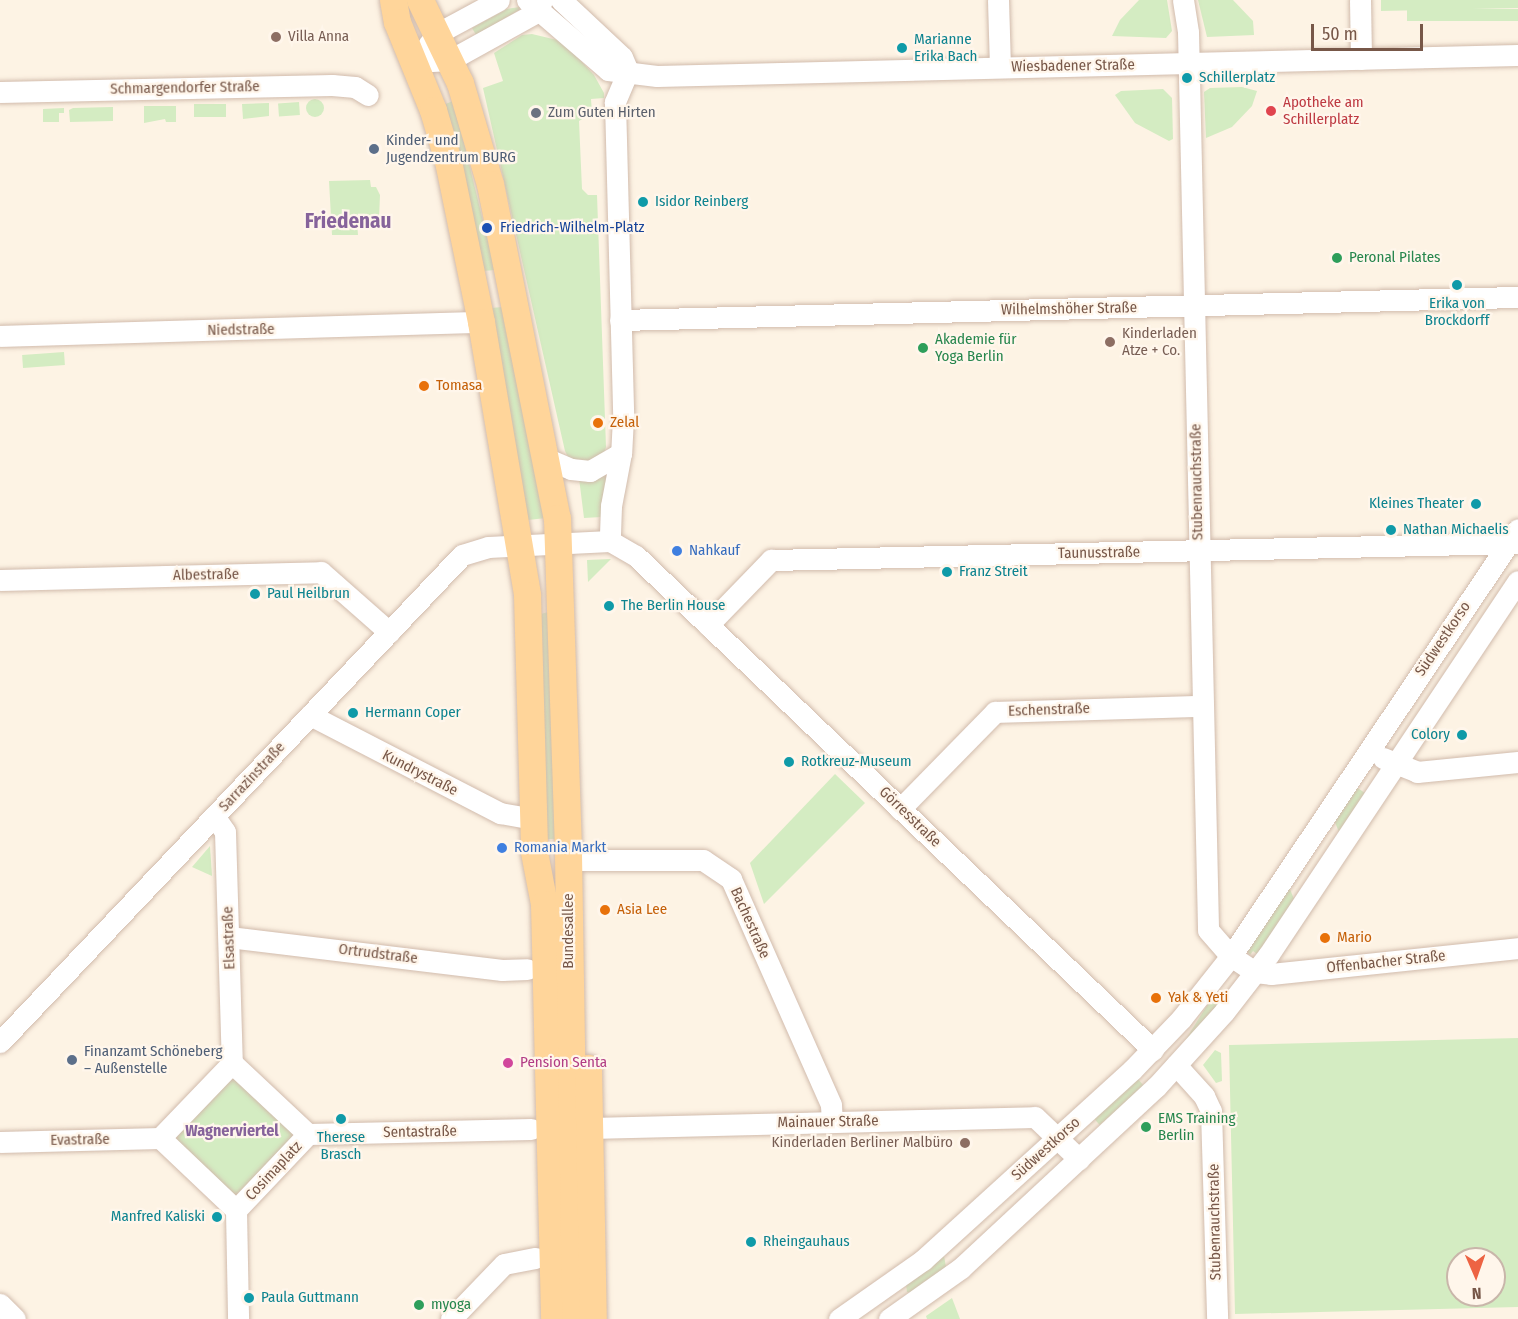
<!DOCTYPE html>
<html>
<head>
<meta charset="utf-8">
<style>
  body { margin:0 }
  #map { position:relative; width:1518px; height:1319px; overflow:hidden; background:#fdf3e4; font-family:"Fira Sans Condensed",sans-serif }
  div>[style] { position:absolute }
  [style*='--x'] { left:calc(var(--x)*1px); top:calc(var(--y)*1px); width:calc(var(--w)*1px); rotate:calc(var(--a)*1deg) }
  .green>* { inset:0; background:#d4ecc2; transform-origin:0 0 }
  .round { border-radius:50% }
  .roads { filter:drop-shadow(0 0 2px #d1bbac) drop-shadow(0 0 2px #d1bbac) }
  .minor>* { height:21px; margin:-10.5px; padding:0 10.5px; transform-origin:10.5px; border-radius:10.5px; background:#fff }
  .major>* { height:27px; margin:-13.5px; padding:0 13.5px; transform-origin:13.5px; border-radius:13.5px; background:#ffd59a }
  .dots>* { width:16px; height:16px; translate:-50% -50%; box-sizing:border-box; border:3px solid #fff6eb; border-radius:50% }
  span { translate:-50% -50%; white-space:nowrap; text-align:center; line-height:1.15; -webkit-text-stroke:4.5px #fff6eb; paint-order:stroke }
  .education-label { font-size:15px; color:#785e54 }
  .left { translate:0 -50%; text-align:left }
  .right { translate:-100% -50%; text-align:right }
  .culture-label { font-size:15px; color:#0d838f }
  .street-label { font-size:15px; color:#775748 }
  .health-label { font-size:15px; color:#be3a42 }
  .worship-label { font-size:15px; color:#5b616d }
  .service-label { font-size:15px; color:#4e5e75 }
  .transit-label { font-size:15px; color:#164399 }
  .leisure-label { font-size:15px; color:#27864d }
  .food-label { font-size:15px; color:#c56008 }
  .shop-label { font-size:15px; color:#366cbe }
  .hotel-label { font-size:15px; color:#b23c85 }
  .neighbourhood-label { font-size:16px; color:#86639b; font-weight:700 }
  .district-label { font-size:21px; color:#86639b; font-weight:700 }
  .north { position:absolute; left:1446px; top:1247px; width:60px; height:60px; box-sizing:border-box; background:#fff6eb; border:2px solid #c9b6aa; border-radius:50%; rotate:178deg; font-size:16px; font-weight:700; line-height:24px; text-align:center; color:#775748 }
  .north::after { content:''; display:block; margin:auto; width:21px; height:27px; background:#ed6343; clip-path:polygon(50% 0,100% 100%,50% 72%,0 100%) }
  .scale { position:absolute; left:1311px; top:24px; width:112px; height:27px; box-sizing:border-box; border:3px solid #775748; border-top:0; padding-left:8px; font-size:18px; line-height:21px; white-space:nowrap; color:#775748; -webkit-text-stroke:4px #fff6eb; paint-order:stroke }
</style>
</head>
<body>
<div id="map">
  <div class="green">
    <div style="clip-path:polygon(1139px 0,1167px 0,1172px 31px,1166px 38px,1112px 36px,1120px 20px)"></div>
    <div style="clip-path:polygon(1198px 0,1233px 0,1253px 21px,1254px 35px,1207px 37px)"></div>
    <div style="clip-path:polygon(1381px 0,1518px 0,1518px 8px,1381px 11px)"></div>
    <div style="clip-path:polygon(520px 7px,519px 10px,476px 35px,472px 28px,507px 9px)"></div>
    <div style="left:1518px;top:9px;width:12px;height:111px;rotate:90deg"></div>
    <div style="clip-path:polygon(532px 34px,557px 40px,570px 49px,594px 75px,604px 93px,604px 98px,591px 99px,592px 113px,579px 121px,582px 189px,588px 195px,597px 195px,606px 447px,603px 457px,592px 464px,569px 459px,565px 451px,483px 88px,503px 81px,494px 53px,522px 35px)"></div>
    <div style="clip-path:polygon(1242px 87px,1257px 91px,1252px 106px,1232px 127px,1206px 138px,1204px 92px,1210px 88px)"></div>
    <div style="clip-path:polygon(1163px 89px,1172px 98px,1173px 139px,1169px 141px,1135px 123px,1115px 95px,1121px 91px)"></div>
    <div class="round" style="left:306px;top:99px;width:18px;height:18px"></div>
    <div style="clip-path:polygon(453px 101px,465px 147px,495px 270px,483px 271px,443px 105px)"></div>
    <div style="left:299px;top:102px;width:13px;height:21px;rotate:86deg"></div>
    <div style="clip-path:polygon(269px 103px,269px 116px,243px 119px,242px 104px)"></div>
    <div style="left:226px;top:104px;width:13px;height:32px;rotate:90deg"></div>
    <div style="clip-path:polygon(144px 106px,176px 106px,176px 122px,166px 122px,165px 119px,144px 123px)"></div>
    <div style="clip-path:polygon(113px 107px,113px 121px,70px 122px,69px 110px,73px 108px)"></div>
    <div style="clip-path:polygon(64px 108px,64px 113px,59px 113px,59px 122px,43px 122px,43px 109px)"></div>
    <div style="clip-path:polygon(370px 180px,371px 187px,376px 187px,380px 195px,379px 219px,357px 222px,358px 235px,332px 235px,329px 181px)"></div>
    <div style="clip-path:polygon(503px 307px,546px 518px,528px 520px,490px 308px)"></div>
    <div style="left:64px;top:352px;width:13px;height:42px;rotate:86deg"></div>
    <div style="clip-path:polygon(608px 472px,601px 517px,584px 518px,579px 478px)"></div>
    <div style="clip-path:polygon(611px 559px,588px 582px,587px 560px)"></div>
    <div style="clip-path:polygon(548px 612px,556px 839px,547px 839px,541px 614px)"></div>
    <div style="clip-path:polygon(835px 774px,865px 803px,764px 904px,750px 863px)"></div>
    <div style="clip-path:polygon(1356px 787px,1365px 793px,1339px 832px,1334px 820px)"></div>
    <div style="clip-path:polygon(210px 846px,212px 876px,192px 867px)"></div>
    <div style="clip-path:polygon(1289px 887px,1294px 899px,1257px 954px,1253px 951px,1250px 955px,1247px 951px)"></div>
    <div style="left:1211px;top:999px;width:9px;height:93px;rotate:32deg"></div>
    <div style="clip-path:polygon(evenodd,1518px 1038px,1518px 1307px,1235px 1314px,1229px 1045px,1518px 1038px,1458px 1259px,1494px 1259px,1494px 1295px,1458px 1295px,1458px 1259px)"></div>
    <div style="clip-path:polygon(1215px 1050px,1221px 1053px,1222px 1081px,1216px 1083px,1203px 1065px)"></div>
    <div style="clip-path:polygon(233px 1077px,292px 1129px,294px 1136px,235px 1196px,175px 1139px,225px 1080px)"></div>
    <div style="left:1137px;top:1078px;width:11px;height:59px;rotate:49deg"></div>
    <div style="clip-path:polygon(944px 1256px,946px 1267px,911px 1293px,907px 1292px,906px 1284px)"></div>
    <div style="clip-path:polygon(952px 1298px,960px 1319px,927px 1319px,926px 1316px)"></div>
  </div>
  <div class="roads">
    <div class="minor">
      <div style="--x:527;--y:0;--w:107;--a:40.8"></div>
      <div style="--x:608;--y:70;--w:49;--a:7"></div>
      <div style="--x:657;--y:76;--w:861;--a:-1.4"></div>
      <div style="--x:561;--y:0;--w:83;--a:43.1"></div>
      <div style="--x:622;--y:57;--w:15;--a:67"></div>
      <div style="--x:628;--y:71;--w:34;--a:113"></div>
      <div style="--x:615;--y:102;--w:316;--a:88.5"></div>
      <div style="--x:623;--y:418;--w:35;--a:93"></div>
      <div style="--x:621;--y:453;--w:54;--a:100.7"></div>
      <div style="--x:611;--y:506;--w:35;--a:92"></div>
      <div style="--x:998;--y:0;--w:67;--a:88.3"></div>
      <div style="--x:1183;--y:0;--w:32;--a:81"></div>
      <div style="--x:1188;--y:32;--w:898;--a:88.72"></div>
      <div style="--x:1208;--y:930;--w:35;--a:49"></div>
      <div style="--x:1231;--y:956;--w:29;--a:34"></div>
      <div style="--x:1255;--y:972;--w:16;--a:7"></div>
      <div style="--x:1271;--y:974;--w:248;--a:-6"></div>
      <div style="--x:1360;--y:0;--w:59;--a:89"></div>
      <div style="--x:428;--y:45;--w:16;--a:-50"></div>
      <div style="--x:438;--y:33;--w:69;--a:-28.4"></div>
      <div style="--x:414;--y:62;--w:36;--a:-3"></div>
      <div style="--x:450;--y:60;--w:99;--a:-28.9"></div>
      <div style="--x:537;--y:12;--w:13;--a:-67"></div>
      <div style="--x:0;--y:92;--w:332;--a:-1.2"></div>
      <div style="--x:332;--y:85;--w:23;--a:5"></div>
      <div style="--x:355;--y:87;--w:15;--a:32"></div>
      <div style="--x:620;--y:320;--w:898;--a:-1.47"></div>
      <div style="--x:0;--y:336;--w:481;--a:-1.7"></div>
      <div style="--x:545;--y:458;--w:28;--a:23"></div>
      <div style="--x:571;--y:469;--w:19;--a:6"></div>
      <div style="--x:590;--y:471;--w:36;--a:-30"></div>
      <div style="--x:0;--y:580;--w:321;--a:-1.4"></div>
      <div style="--x:321;--y:572;--w:91;--a:41.4"></div>
      <div style="--x:708;--y:625;--w:91;--a:-45.9"></div>
      <div style="--x:771;--y:560;--w:746;--a:-1.31"></div>
      <div style="--x:310;--y:715;--w:214;--a:27.3"></div>
      <div style="--x:500;--y:813;--w:35;--a:10"></div>
      <div style="--x:1383;--y:758;--w:37;--a:22"></div>
      <div style="--x:1417;--y:772;--w:101;--a:-5.7"></div>
      <div style="--x:900;--y:809;--w:136;--a:-45.6"></div>
      <div style="--x:995;--y:712;--w:207;--a:-1.7"></div>
      <div style="--x:214;--y:816;--w:19;--a:55"></div>
      <div style="--x:225;--y:832;--w:231;--a:88.3"></div>
      <div style="--x:569;--y:860;--w:134;--a:0"></div>
      <div style="--x:703;--y:860;--w:34;--a:34"></div>
      <div style="--x:731;--y:879;--w:247;--a:66.1"></div>
      <div style="--x:831;--y:1105;--w:17;--a:87"></div>
      <div style="--x:229;--y:937;--w:275;--a:6.9"></div>
      <div style="--x:502;--y:970;--w:25;--a:-2"></div>
      <div style="--x:0;--y:1042;--w:671;--a:-46.51"></div>
      <div style="--x:462;--y:555;--w:27;--a:-17"></div>
      <div style="--x:488;--y:547;--w:122;--a:-2.8"></div>
      <div style="--x:610;--y:541;--w:30;--a:30"></div>
      <div style="--x:636;--y:556;--w:715;--a:43.7"></div>
      <div style="--x:232;--y:1063;--w:104;--a:43.1"></div>
      <div style="--x:308;--y:1134;--w:105;--a:133.5"></div>
      <div style="--x:236;--y:1210;--w:105;--a:-136.5"></div>
      <div style="--x:160;--y:1138;--w:104;--a:-46.2"></div>
      <div style="--x:1176;--y:1065;--w:42;--a:47.9"></div>
      <div style="--x:1204;--y:1096;--w:17;--a:65"></div>
      <div style="--x:1211;--y:1111;--w:208;--a:88.3"></div>
      <div style="--x:590;--y:1128;--w:445;--a:-1.4"></div>
      <div style="--x:1035;--y:1117;--w:61;--a:43.7"></div>
      <div style="--x:308;--y:1134;--w:223;--a:-1.3"></div>
      <div style="--x:0;--y:1142;--w:160;--a:-1.4"></div>
      <div style="--x:236;--y:1210;--w:109;--a:88.9"></div>
      <div style="--x:0;--y:1304;--w:21;--a:45"></div>
      <div style="--x:451;--y:1319;--w:76;--a:-46.1"></div>
      <div style="--x:504;--y:1264;--w:32;--a:-11"></div>
      <div style="--x:839;--y:1319;--w:103;--a:-35.1"></div>
      <div style="--x:923;--y:1260;--w:282;--a:-42.3"></div>
      <div style="--x:1132;--y:1070;--w:71;--a:-46.1"></div>
      <div style="--x:1181;--y:1019;--w:80;--a:-51.6"></div>
      <div style="--x:1231;--y:956;--w:514;--a:-56.09"></div>
      <div style="--x:889;--y:1319;--w:88;--a:-35.3"></div>
      <div style="--x:961;--y:1268;--w:266;--a:-42.9"></div>
      <div style="--x:1156;--y:1087;--w:101;--a:-47.8"></div>
      <div style="--x:1224;--y:1012;--w:73;--a:-52.2"></div>
      <div style="--x:1269;--y:954;--w:448;--a:-56.3"></div>
    </div>
    <div class="major">
      <div style="--x:393;--y:0;--w:22;--a:80"></div>
      <div style="--x:397;--y:22;--w:95;--a:67.8"></div>
      <div style="--x:433;--y:110;--w:53;--a:73.6"></div>
      <div style="--x:448;--y:161;--w:164;--a:78.4"></div>
      <div style="--x:481;--y:322;--w:277;--a:80.4"></div>
      <div style="--x:527;--y:595;--w:257;--a:88.4"></div>
      <div style="--x:534;--y:852;--w:53;--a:79.1"></div>
      <div style="--x:544;--y:904;--w:415;--a:88.6"></div>
      <div style="--x:420;--y:0;--w:92;--a:64.3"></div>
      <div style="--x:460;--y:83;--w:105;--a:73.5"></div>
      <div style="--x:490;--y:184;--w:341;--a:78.7"></div>
      <div style="--x:557;--y:518;--w:336;--a:88.1"></div>
      <div style="--x:568;--y:854;--w:465;--a:89.1"></div>
      <div style="--x:588;--y:1068;--w:251;--a:88.9"></div>
    </div>
  </div>
  <div class="dots">
    <div style="left:276px;top:37px;background:#8d6e63"></div>
    <div style="left:902px;top:48px;background:#0f9aa8"></div>
    <div style="left:1187px;top:78px;background:#0f9aa8"></div>
    <div style="left:1271px;top:111px;background:#e0444e"></div>
    <div style="left:536px;top:113px;background:#6b7280"></div>
    <div style="left:374px;top:149px;background:#5c6f8a"></div>
    <div style="left:643px;top:202px;background:#0f9aa8"></div>
    <div style="left:487px;top:228px;background:#1a4fb4"></div>
    <div style="left:1337px;top:258px;background:#2e9e5b"></div>
    <div style="left:1457px;top:285px;background:#0f9aa8"></div>
    <div style="left:1110px;top:342px;background:#8d6e63"></div>
    <div style="left:923px;top:348px;background:#2e9e5b"></div>
    <div style="left:424px;top:386px;background:#e8710a"></div>
    <div style="left:598px;top:423px;background:#e8710a"></div>
    <div style="left:1476px;top:504px;background:#0f9aa8"></div>
    <div style="left:1391px;top:530px;background:#0f9aa8"></div>
    <div style="left:677px;top:551px;background:#3f7fe0"></div>
    <div style="left:947px;top:572px;background:#0f9aa8"></div>
    <div style="left:255px;top:594px;background:#0f9aa8"></div>
    <div style="left:609px;top:606px;background:#0f9aa8"></div>
    <div style="left:353px;top:713px;background:#0f9aa8"></div>
    <div style="left:1462px;top:735px;background:#0f9aa8"></div>
    <div style="left:789px;top:762px;background:#0f9aa8"></div>
    <div style="left:502px;top:848px;background:#3f7fe0"></div>
    <div style="left:605px;top:910px;background:#e8710a"></div>
    <div style="left:1325px;top:938px;background:#e8710a"></div>
    <div style="left:1156px;top:998px;background:#e8710a"></div>
    <div style="left:72px;top:1060px;background:#5c6f8a"></div>
    <div style="left:508px;top:1063px;background:#d1479c"></div>
    <div style="left:341px;top:1119px;background:#0f9aa8"></div>
    <div style="left:1146px;top:1127px;background:#2e9e5b"></div>
    <div style="left:965px;top:1143px;background:#8d6e63"></div>
    <div style="left:217px;top:1217px;background:#0f9aa8"></div>
    <div style="left:751px;top:1242px;background:#0f9aa8"></div>
    <div style="left:249px;top:1298px;background:#0f9aa8"></div>
    <div style="left:419px;top:1305px;background:#2e9e5b"></div>
  </div>
  <div class="education-label">
    <span class="left" style="left:288px;top:37px">Villa Anna</span>
    <span class="left" style="left:1122px;top:342px">Kinderladen<br>Atze + Co.</span>
    <span class="right" style="left:953px;top:1143px">Kinderladen Berliner Malbüro</span>
  </div>
  <div class="culture-label">
    <span class="left" style="left:914px;top:48px">Marianne<br>Erika Bach</span>
    <span class="left" style="left:1199px;top:78px">Schillerplatz</span>
    <span class="left" style="left:655px;top:202px">Isidor Reinberg</span>
    <span style="left:1457px;top:312px">Erika von<br>Brockdorff</span>
    <span class="right" style="left:1464px;top:504px">Kleines Theater</span>
    <span class="left" style="left:1403px;top:530px">Nathan Michaelis</span>
    <span class="left" style="left:959px;top:572px">Franz Streit</span>
    <span class="left" style="left:267px;top:594px">Paul Heilbrun</span>
    <span class="left" style="left:621px;top:606px">The Berlin House</span>
    <span class="left" style="left:365px;top:713px">Hermann Coper</span>
    <span class="right" style="left:1450px;top:735px">Colory</span>
    <span class="left" style="left:801px;top:762px">Rotkreuz-Museum</span>
    <span style="left:341px;top:1146px">Therese<br>Brasch</span>
    <span class="right" style="left:205px;top:1217px">Manfred Kaliski</span>
    <span class="left" style="left:763px;top:1242px">Rheingauhaus</span>
    <span class="left" style="left:261px;top:1298px">Paula Guttmann</span>
  </div>
  <div class="street-label">
    <span style="left:1073px;top:66px;rotate:-1deg">Wiesbadener Straße</span>
    <span style="left:185px;top:88px;rotate:-1deg">Schmargendorfer Straße</span>
    <span style="left:1069px;top:309px;rotate:-1deg">Wilhelmshöher Straße</span>
    <span style="left:241px;top:330px;rotate:-1deg">Niedstraße</span>
    <span style="left:1197px;top:482px;rotate:-91deg">Stubenrauchstraße</span>
    <span style="left:1099px;top:553px;rotate:-1deg">Taunusstraße</span>
    <span style="left:206px;top:575px;rotate:-1deg">Albestraße</span>
    <span style="left:1443px;top:639px;rotate:-56deg">Südwestkorso</span>
    <span style="left:1049px;top:710px;rotate:-2deg">Eschenstraße</span>
    <span style="left:420px;top:773px;rotate:27deg">Kundrystraße</span>
    <span style="left:252px;top:777px;rotate:-47deg">Sarrazinstraße</span>
    <span style="left:910px;top:817px;rotate:44deg">Görresstraße</span>
    <span style="left:750px;top:923px;rotate:66deg">Bachestraße</span>
    <span style="left:569px;top:931px;rotate:-90deg">Bundesallee</span>
    <span style="left:229px;top:938px;rotate:-92deg">Elsastraße</span>
    <span style="left:378px;top:954px;rotate:7deg">Ortrudstraße</span>
    <span style="left:1386px;top:962px;rotate:-6deg">Offenbacher Straße</span>
    <span style="left:828px;top:1122px;rotate:-1deg">Mainauer Straße</span>
    <span style="left:420px;top:1132px;rotate:-1deg">Sentastraße</span>
    <span style="left:80px;top:1140px;rotate:-1deg">Evastraße</span>
    <span style="left:1046px;top:1149px;rotate:-42deg">Südwestkorso</span>
    <span style="left:274px;top:1171px;rotate:-47deg">Cosimaplatz</span>
    <span style="left:1215px;top:1222px;rotate:-91deg">Stubenrauchstraße</span>
  </div>
  <div class="health-label">
    <span class="left" style="left:1283px;top:111px">Apotheke am<br>Schillerplatz</span>
  </div>
  <div class="worship-label">
    <span class="left" style="left:548px;top:113px">Zum Guten Hirten</span>
  </div>
  <div class="service-label">
    <span class="left" style="left:386px;top:149px">Kinder- und<br>Jugendzentrum BURG</span>
    <span class="left" style="left:84px;top:1060px">Finanzamt Schöneberg<br>– Außenstelle</span>
  </div>
  <div class="transit-label">
    <span class="left" style="left:500px;top:228px">Friedrich-Wilhelm-Platz</span>
  </div>
  <div class="leisure-label">
    <span class="left" style="left:1349px;top:258px">Peronal Pilates</span>
    <span class="left" style="left:935px;top:348px">Akademie für<br>Yoga Berlin</span>
    <span class="left" style="left:1158px;top:1127px">EMS Training<br>Berlin</span>
    <span class="left" style="left:431px;top:1305px">myoga</span>
  </div>
  <div class="food-label">
    <span class="left" style="left:436px;top:386px">Tomasa</span>
    <span class="left" style="left:610px;top:423px">Zelal</span>
    <span class="left" style="left:617px;top:910px">Asia Lee</span>
    <span class="left" style="left:1337px;top:938px">Mario</span>
    <span class="left" style="left:1168px;top:998px">Yak &amp; Yeti</span>
  </div>
  <div class="shop-label">
    <span class="left" style="left:689px;top:551px">Nahkauf</span>
    <span class="left" style="left:514px;top:848px">Romania Markt</span>
  </div>
  <div class="hotel-label">
    <span class="left" style="left:520px;top:1063px">Pension Senta</span>
  </div>
  <div class="neighbourhood-label">
    <span style="left:232px;top:1131px">Wagnerviertel</span>
  </div>
  <div class="district-label">
    <span style="left:348px;top:221px">Friedenau</span>
  </div>
  <div class="north">N</div>
  <div class="scale">50 m</div>
</div>
</body>
</html>
